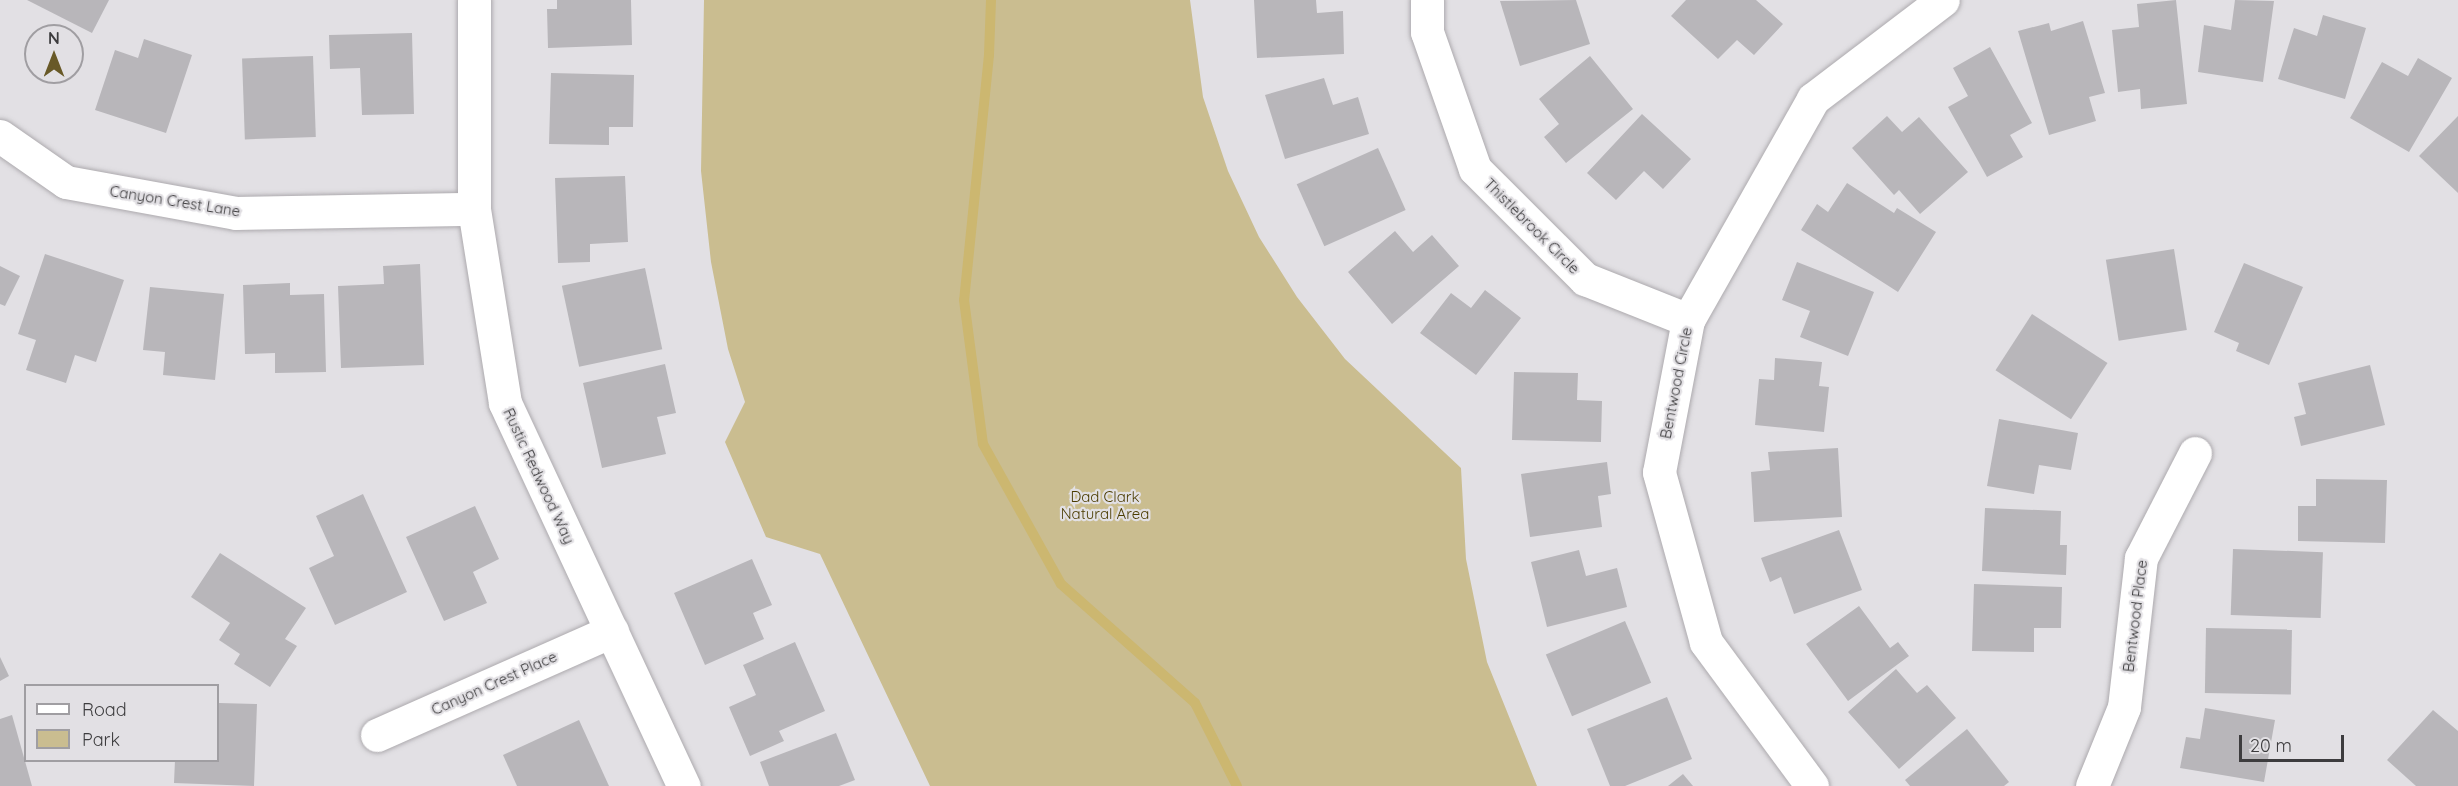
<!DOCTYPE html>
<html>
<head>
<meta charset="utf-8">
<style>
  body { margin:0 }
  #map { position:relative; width:2458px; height:786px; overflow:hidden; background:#e2e0e4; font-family:Quicksand,sans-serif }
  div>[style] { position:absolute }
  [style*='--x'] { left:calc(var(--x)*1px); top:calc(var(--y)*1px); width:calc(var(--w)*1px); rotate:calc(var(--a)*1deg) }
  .green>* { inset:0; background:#cabd90 }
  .stream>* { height:10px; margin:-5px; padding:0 5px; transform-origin:5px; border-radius:5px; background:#ccb770 }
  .building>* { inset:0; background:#b8b6ba; transform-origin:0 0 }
  .roads { filter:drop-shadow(0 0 2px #adaaae) drop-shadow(0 0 2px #adaaae) }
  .minor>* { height:33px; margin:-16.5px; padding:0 16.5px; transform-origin:16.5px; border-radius:16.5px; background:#fff }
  span { translate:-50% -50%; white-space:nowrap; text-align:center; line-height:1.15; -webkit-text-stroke:4.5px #e2e0e4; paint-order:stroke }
  .street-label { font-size:15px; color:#3d3c3e }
  .park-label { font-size:15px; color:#4b3c00 }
  .legend { position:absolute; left:24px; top:684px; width:195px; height:78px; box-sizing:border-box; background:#e2e0e4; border:2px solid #a09ea2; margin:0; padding:8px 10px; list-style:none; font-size:18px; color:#3d3c3e }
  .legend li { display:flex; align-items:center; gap:12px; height:30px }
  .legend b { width:30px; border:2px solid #a09ea2 }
  .north { position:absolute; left:24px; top:24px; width:60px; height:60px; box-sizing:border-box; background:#e2e0e4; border:2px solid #a09ea2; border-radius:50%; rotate:0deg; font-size:16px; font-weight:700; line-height:24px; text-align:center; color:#3d3c3e }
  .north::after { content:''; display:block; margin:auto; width:21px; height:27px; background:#685927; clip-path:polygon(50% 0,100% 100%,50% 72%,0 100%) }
  .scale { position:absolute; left:2239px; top:735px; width:105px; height:27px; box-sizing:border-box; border:3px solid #3d3c3e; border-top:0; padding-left:8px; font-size:18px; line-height:21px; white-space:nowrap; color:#3d3c3e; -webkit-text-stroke:4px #e2e0e4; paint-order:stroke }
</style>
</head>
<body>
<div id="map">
  <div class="green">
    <div style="clip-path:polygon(704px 0,1190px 0,1203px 97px,1228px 171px,1259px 237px,1297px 297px,1345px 359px,1461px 468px,1466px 559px,1487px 662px,1537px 786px,930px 786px,820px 554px,766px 537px,725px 442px,745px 402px,728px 349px,711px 262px,701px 171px)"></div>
  </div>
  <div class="stream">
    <div style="--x:991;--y:0;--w:55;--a:92.1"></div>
    <div style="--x:989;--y:55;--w:246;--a:95.8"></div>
    <div style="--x:964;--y:300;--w:145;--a:82.5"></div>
    <div style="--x:983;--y:444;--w:160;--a:60.9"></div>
    <div style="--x:1061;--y:584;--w:179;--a:41.6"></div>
    <div style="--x:1195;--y:703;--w:93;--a:63.2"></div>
  </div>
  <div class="building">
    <div style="clip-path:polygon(27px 0,109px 0,92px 33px)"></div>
    <div style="clip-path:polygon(557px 0,631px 0,632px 45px,548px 48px,547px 9px,557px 9px)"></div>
    <div style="clip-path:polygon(1254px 0,1316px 0,1317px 13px,1343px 11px,1344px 54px,1257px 58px)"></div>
    <div style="clip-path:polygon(1576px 0,1590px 44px,1520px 66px,1500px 1px)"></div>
    <div style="clip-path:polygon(1686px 0,1756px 0,1783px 24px,1754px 55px,1737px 40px,1718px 59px,1671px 16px)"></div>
    <div style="clip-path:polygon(2176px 0,2187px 104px,2141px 109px,2140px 89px,2118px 92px,2112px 30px,2139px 27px,2137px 4px)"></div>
    <div style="clip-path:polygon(2235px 0,2274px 1px,2263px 82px,2198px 72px,2204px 25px,2231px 30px)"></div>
    <div style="clip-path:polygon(2323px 15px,2366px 28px,2345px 99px,2278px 79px,2294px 28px,2317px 36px)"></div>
    <div style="clip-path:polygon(2083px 21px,2105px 93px,2089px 97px,2096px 121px,2049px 135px,2018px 31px,2049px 23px,2051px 31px)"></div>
    <div style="clip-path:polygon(412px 33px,414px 114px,362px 115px,360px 68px,330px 69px,329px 35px)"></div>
    <div style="clip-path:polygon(144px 39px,192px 55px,166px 133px,95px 110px,115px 50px,138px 58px)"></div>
    <div style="clip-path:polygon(1990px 47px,2032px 123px,2010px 135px,2023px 157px,1987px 177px,1948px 107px,1968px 96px,1953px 68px)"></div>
    <div style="left:313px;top:56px;width:81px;height:71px;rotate:88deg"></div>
    <div style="clip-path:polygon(1590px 56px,1633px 109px,1566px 163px,1544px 137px,1559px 124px,1539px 99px)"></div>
    <div style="clip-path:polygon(2418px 58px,2452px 78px,2409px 152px,2350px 118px,2382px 62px,2408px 76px)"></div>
    <div style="clip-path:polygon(551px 73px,634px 75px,633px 127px,609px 127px,609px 145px,549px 144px)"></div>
    <div style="clip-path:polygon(1324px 78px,1333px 105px,1358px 97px,1369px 134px,1285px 159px,1265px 95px)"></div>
    <div style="clip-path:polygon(1642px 114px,1691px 159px,1663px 189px,1644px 171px,1616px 200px,1587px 173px)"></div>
    <div style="clip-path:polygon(1887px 116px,1902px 132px,1919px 117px,1968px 172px,1920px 214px,1899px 190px,1894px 195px,1852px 148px)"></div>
    <div style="clip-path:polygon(2458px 116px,2458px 193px,2419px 156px)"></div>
    <div style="left:1378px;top:148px;width:68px;height:89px;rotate:66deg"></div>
    <div style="clip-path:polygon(625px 176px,628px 242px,590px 244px,590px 262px,558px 263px,555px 178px)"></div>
    <div style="clip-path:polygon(1847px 183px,1894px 213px,1897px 208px,1936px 232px,1898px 292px,1801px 230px,1817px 204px,1828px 212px)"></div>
    <div style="clip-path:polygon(1395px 231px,1413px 252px,1432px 235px,1459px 266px,1392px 324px,1348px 272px)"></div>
    <div style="left:2174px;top:249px;width:82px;height:69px;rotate:81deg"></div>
    <div style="clip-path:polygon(45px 254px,124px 280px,96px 362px,75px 355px,66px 383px,26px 370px,36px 340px,18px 334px)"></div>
    <div style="clip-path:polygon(1797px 262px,1874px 292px,1848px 356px,1800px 337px,1810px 311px,1782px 300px)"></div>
    <div style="clip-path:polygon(2244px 263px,2303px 287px,2269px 365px,2236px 351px,2239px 343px,2214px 332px)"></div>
    <div style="clip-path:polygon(420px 264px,424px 365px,341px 368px,338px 286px,384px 284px,383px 266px)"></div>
    <div style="clip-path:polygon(0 266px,20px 276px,5px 306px,0 304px)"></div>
    <div style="left:645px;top:268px;width:83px;height:85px;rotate:78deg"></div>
    <div style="clip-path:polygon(290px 283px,290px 295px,324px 294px,326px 372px,275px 373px,275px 353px,245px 354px,243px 285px)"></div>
    <div style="clip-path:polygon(150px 287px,224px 294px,215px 380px,163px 375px,165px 352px,143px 350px)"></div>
    <div style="clip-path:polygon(1485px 290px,1521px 318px,1476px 375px,1420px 333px,1451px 293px,1471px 308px)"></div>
    <div style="left:2032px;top:314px;width:90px;height:67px;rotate:33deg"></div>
    <div style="clip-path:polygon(1775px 358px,1822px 362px,1819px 386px,1829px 387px,1824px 432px,1755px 425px,1759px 379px,1774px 380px)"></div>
    <div style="clip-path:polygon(665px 364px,676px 413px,657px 417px,666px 454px,602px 468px,583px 383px)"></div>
    <div style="clip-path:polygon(2370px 365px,2385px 425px,2301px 446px,2294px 417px,2306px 414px,2298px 383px)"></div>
    <div style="clip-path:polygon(1514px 372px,1578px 373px,1577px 400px,1602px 401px,1601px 442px,1512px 440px)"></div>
    <div style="clip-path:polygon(1999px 419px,2078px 433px,2071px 470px,2039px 465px,2034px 494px,1987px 486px)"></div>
    <div style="clip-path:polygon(1838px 448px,1842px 517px,1754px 522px,1751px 472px,1770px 470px,1768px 452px)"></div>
    <div style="clip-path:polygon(1607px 462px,1611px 494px,1598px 496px,1602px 527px,1530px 537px,1521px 474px)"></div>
    <div style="clip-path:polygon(2316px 479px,2387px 480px,2385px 543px,2298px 541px,2298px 506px,2316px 506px)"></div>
    <div style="clip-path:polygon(363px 494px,407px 592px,335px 625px,309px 568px,334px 556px,316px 516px)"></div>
    <div style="clip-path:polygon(475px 506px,499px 559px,473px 572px,487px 603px,444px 621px,406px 537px)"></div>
    <div style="clip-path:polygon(1985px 508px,2061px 511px,2060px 545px,2067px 545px,2066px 575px,1982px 571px)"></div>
    <div style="clip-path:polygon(1839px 530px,1862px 590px,1794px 614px,1781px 577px,1770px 582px,1761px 558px)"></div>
    <div style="left:2233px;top:549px;width:90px;height:66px;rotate:2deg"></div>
    <div style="clip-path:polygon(1579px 550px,1586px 576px,1617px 568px,1627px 607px,1547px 627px,1531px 562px)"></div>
    <div style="clip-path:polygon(220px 553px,306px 608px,285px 639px,297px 646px,270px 687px,234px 664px,240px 654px,219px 640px,230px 623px,191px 597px)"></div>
    <div style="clip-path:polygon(752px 559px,772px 605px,753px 613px,764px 639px,705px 665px,674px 593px)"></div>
    <div style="clip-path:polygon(1974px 584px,2062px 587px,2061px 628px,2034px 628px,2034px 652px,1972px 651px)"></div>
    <div style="clip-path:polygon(1859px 606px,1890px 648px,1898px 642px,1909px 656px,1848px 701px,1806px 644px)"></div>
    <div style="left:1625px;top:621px;width:67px;height:86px;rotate:67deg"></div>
    <div style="left:2206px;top:628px;width:86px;height:65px;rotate:1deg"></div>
    <div style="clip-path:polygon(795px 642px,825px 711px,779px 731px,784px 741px,750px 756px,729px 707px,756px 695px,743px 665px)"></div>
    <div style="clip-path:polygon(0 657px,9px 676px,0 681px)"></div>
    <div style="clip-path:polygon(1896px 669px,1917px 693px,1927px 685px,1956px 718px,1899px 769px,1848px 712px)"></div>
    <div style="clip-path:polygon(1667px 697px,1692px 759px,1625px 786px,1610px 786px,1587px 729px)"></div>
    <div style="clip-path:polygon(219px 703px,257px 704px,254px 786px,174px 783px,175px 760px,218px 760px)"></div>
    <div style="clip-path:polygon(2205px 708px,2275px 720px,2264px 782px,2180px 768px,2186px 737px,2200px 739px)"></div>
    <div style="clip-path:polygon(2433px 710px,2458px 731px,2458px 786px,2416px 786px,2387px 760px)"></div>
    <div style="clip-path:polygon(12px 715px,32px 786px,0 786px,0 719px)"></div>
    <div style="clip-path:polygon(579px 720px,609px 786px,517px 786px,503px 755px)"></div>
    <div style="clip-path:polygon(1967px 729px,2009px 782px,2004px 786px,1910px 786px,1905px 780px)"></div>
    <div style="clip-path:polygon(836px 733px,855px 780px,839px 786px,769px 786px,760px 762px)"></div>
    <div style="clip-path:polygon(1683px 774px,1693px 786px,1668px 786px)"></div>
  </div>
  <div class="roads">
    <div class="minor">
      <div style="--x:474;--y:0;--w:209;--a:90"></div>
      <div style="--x:474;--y:209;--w:196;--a:80.9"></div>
      <div style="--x:505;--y:403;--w:423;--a:65"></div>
      <div style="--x:1427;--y:0;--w:32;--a:90"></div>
      <div style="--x:1427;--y:32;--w:145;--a:70.7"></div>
      <div style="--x:1475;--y:169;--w:156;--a:45"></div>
      <div style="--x:1585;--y:279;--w:111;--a:21.7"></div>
      <div style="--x:0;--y:136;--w:80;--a:34.9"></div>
      <div style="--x:66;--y:182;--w:173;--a:10.3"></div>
      <div style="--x:236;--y:213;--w:238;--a:-1"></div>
      <div style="--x:377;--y:735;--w:257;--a:-23.9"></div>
      <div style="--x:1812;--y:786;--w:179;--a:-126.4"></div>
      <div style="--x:1706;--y:642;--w:176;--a:-105.5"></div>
      <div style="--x:1659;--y:472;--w:155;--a:-79.2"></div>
      <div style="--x:1688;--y:320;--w:254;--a:-60.5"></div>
      <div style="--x:1813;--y:99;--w:163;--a:-37.3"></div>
      <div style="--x:2092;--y:786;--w:85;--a:-67.9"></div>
      <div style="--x:2124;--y:707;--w:150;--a:-83.5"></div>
      <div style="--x:2141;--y:558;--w:118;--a:-62.8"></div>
    </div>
  </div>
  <div class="street-label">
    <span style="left:175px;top:201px;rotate:9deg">Canyon Crest Lane</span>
    <span style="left:1532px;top:226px;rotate:45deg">Thistlebrook Circle</span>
    <span style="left:1676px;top:383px;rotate:-79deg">Bentwood Circle</span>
    <span style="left:539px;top:476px;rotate:65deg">Rustic Redwood Way</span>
    <span style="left:2135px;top:616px;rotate:-83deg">Bentwood Place</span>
    <span style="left:494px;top:683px;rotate:-24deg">Canyon Crest Place</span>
  </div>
  <div class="park-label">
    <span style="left:1105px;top:505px">Dad Clark<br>Natural Area</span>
  </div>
  <ul class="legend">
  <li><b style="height:8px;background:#fff"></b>Road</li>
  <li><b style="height:16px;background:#cabd90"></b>Park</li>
  </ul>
  <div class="north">N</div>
  <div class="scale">20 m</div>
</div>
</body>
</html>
